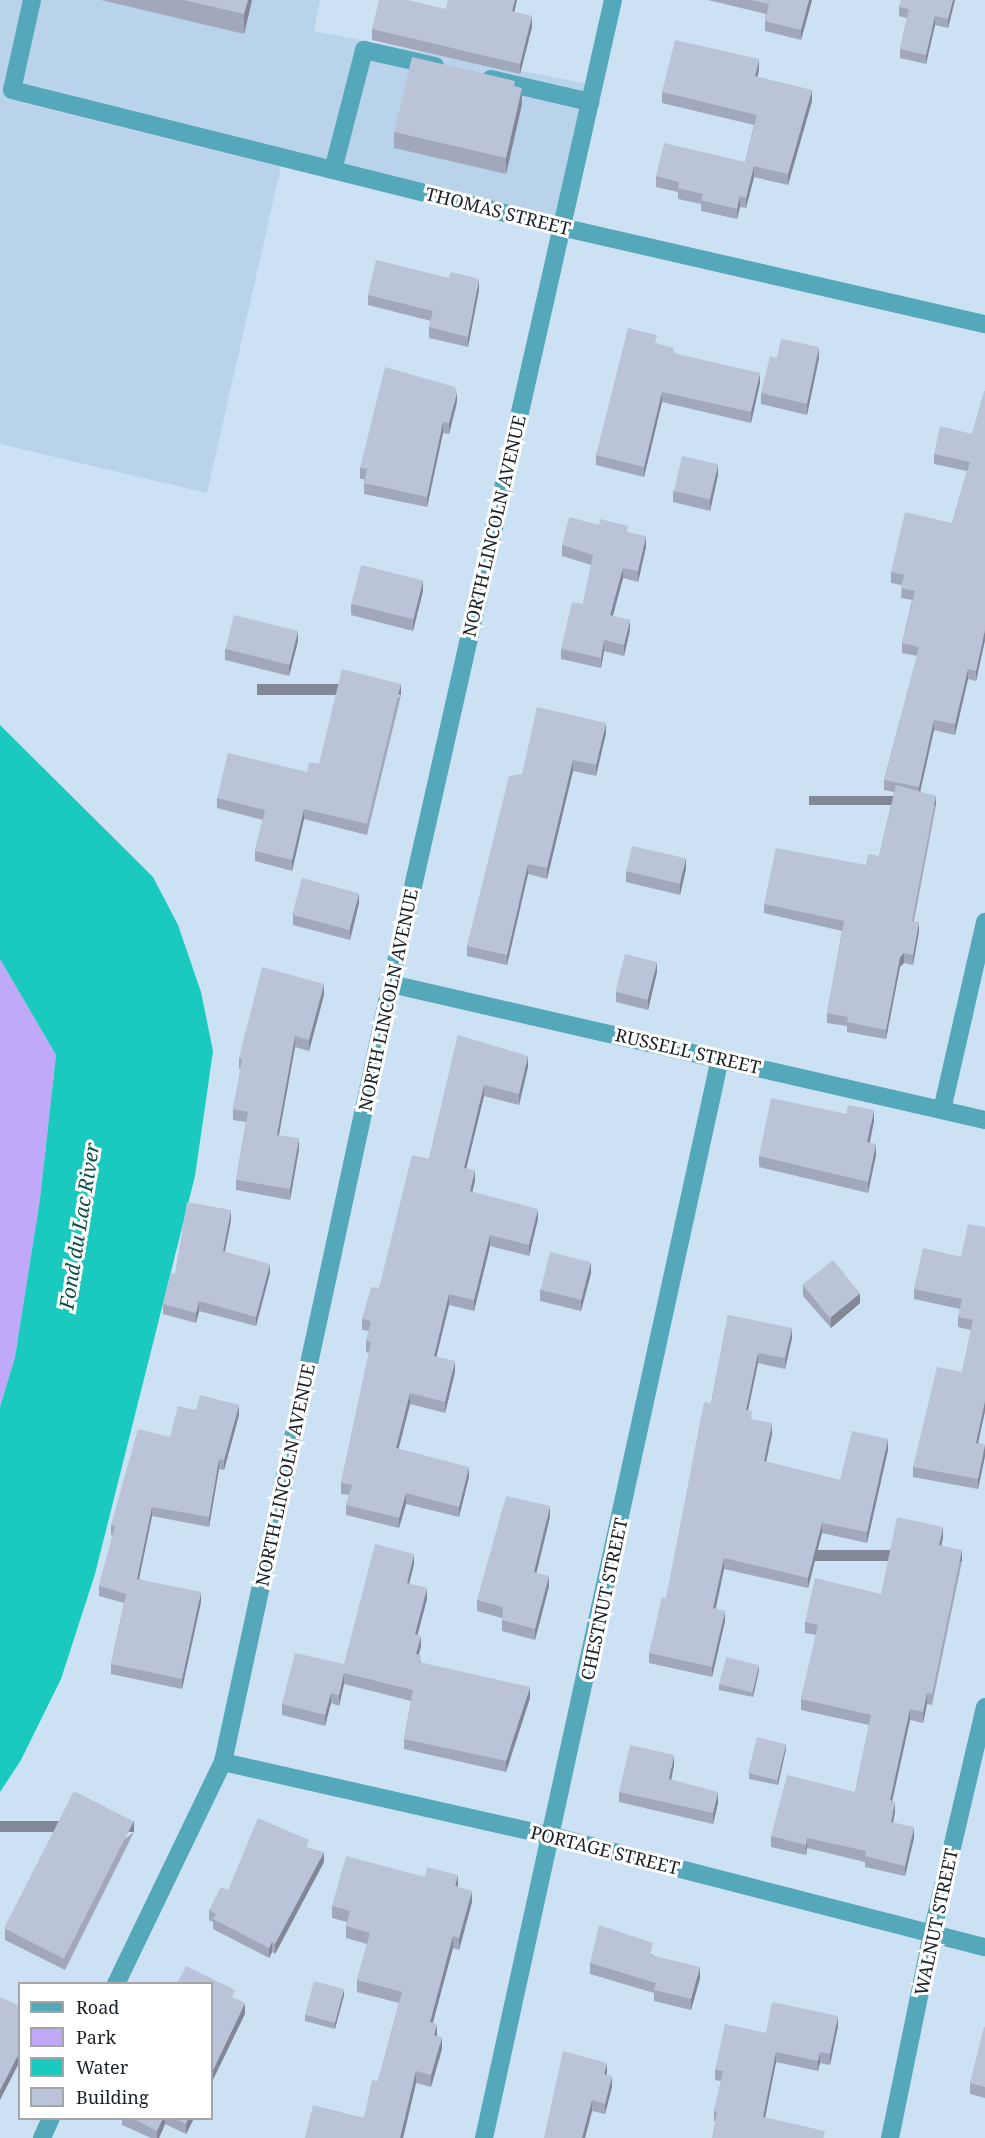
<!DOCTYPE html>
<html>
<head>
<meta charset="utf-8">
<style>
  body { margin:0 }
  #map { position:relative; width:985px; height:2138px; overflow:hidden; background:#cce1f3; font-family:"Noto Serif",serif }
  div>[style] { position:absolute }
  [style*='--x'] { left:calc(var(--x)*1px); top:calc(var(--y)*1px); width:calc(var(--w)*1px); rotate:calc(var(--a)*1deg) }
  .built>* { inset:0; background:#b9d4ea }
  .green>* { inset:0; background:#c0a9f9 }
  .water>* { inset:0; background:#1bcabf }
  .lane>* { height:18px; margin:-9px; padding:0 9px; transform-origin:9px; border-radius:9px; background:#55a7ba }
  .street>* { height:18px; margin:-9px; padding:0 9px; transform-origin:9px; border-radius:9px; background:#55a7ba }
  .wall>* { inset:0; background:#a1a8bb }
  .shaded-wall>* { inset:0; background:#838898; transform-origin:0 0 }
  .building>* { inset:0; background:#bbc3d9; transform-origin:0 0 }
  span { translate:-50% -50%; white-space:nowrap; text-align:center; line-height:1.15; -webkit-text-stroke:6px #fff; paint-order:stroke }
  .street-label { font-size:18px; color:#192127 }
  .water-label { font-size:20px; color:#0a4f4a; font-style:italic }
  .legend { position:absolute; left:18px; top:1982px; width:195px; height:138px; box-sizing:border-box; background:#fff; border:2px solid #a3a6a9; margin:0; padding:8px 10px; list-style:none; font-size:18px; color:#192127 }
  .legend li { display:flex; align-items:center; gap:12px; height:30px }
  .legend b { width:30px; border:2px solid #a3a6a9 }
</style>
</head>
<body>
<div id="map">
  <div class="built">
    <div style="clip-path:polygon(0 0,320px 0,314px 31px,594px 85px,561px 227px,283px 158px,207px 493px,0 444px)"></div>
  </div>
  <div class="green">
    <div style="clip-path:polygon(0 959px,56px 1055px,40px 1199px,15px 1357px,0 1407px)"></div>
  </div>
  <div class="water">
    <div style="clip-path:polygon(0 725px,153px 877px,178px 925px,201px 992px,213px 1051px,195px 1176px,95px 1574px,61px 1679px,21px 1760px,0 1792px,0 1407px,15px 1357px,40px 1199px,56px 1055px,0 959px)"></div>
  </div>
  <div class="lane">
    <div style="--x:491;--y:79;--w:102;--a:13.1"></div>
    <div style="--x:333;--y:170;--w:124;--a:-75.5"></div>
    <div style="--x:364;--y:50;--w:73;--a:12.7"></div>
  </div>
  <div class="street">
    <div style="--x:32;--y:0;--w:92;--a:102.5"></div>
    <div style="--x:12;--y:90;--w:566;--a:14.01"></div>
    <div style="--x:561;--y:227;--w:435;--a:12.9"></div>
    <div style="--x:391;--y:984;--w:609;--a:12.9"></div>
    <div style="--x:942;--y:1110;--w:193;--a:-77.1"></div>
    <div style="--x:223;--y:1762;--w:337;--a:12.7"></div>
    <div style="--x:552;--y:1836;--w:447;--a:14.4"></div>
    <div style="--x:116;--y:1984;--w:246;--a:-64.3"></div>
    <div style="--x:223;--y:1762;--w:777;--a:-77.82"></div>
    <div style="--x:387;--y:1002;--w:1027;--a:-77.29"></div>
    <div style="--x:42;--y:2138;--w:22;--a:-66"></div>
    <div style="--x:484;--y:2138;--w:1105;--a:-77.67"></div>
    <div style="--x:890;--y:2138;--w:209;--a:-78.4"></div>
    <div style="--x:932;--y:1933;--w:232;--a:-76.8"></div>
  </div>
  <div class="wall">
    <div style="clip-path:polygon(101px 0,252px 0,244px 34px)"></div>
    <div style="clip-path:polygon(517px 0,514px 12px,532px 27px,520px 74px,372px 40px,372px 29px,446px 9px)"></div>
    <div style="clip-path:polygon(708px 0,812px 0,801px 40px,765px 31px,765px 21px,766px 14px)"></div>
    <div style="clip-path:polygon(901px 0,955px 0,948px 28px,935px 25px,926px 64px,900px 58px,900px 49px,907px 18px,899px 16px,899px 7px)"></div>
    <div style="clip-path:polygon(759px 70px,757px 77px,812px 101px,788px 185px,754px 177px,746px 208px,740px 207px,737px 219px,701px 211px,701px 204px,678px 199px,678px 192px,656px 187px,656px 176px,745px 162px,754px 125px,662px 103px,662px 92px)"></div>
    <div style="clip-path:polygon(515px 87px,522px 104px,506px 174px,394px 148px,394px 132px)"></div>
    <div style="clip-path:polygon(479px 290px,468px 347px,429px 338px,429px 327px,431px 321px,368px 305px,368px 295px)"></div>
    <div style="clip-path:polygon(657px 343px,674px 353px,760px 383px,751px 423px,662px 402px,644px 477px,596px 465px,596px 455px)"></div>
    <div style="clip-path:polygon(777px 358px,819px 358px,807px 415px,761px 404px,761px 393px)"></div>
    <div style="clip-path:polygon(985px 391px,985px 640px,976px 681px,968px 679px,955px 735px,934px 730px,920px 791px,936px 805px,914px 921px,919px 931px,913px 965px,904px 963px,900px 967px,886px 1039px,847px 1032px,847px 1026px,827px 1023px,827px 1013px,842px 931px,764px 913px,764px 904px,866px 865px,879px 856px,894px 792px,884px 790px,884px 780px,917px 656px,902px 653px,902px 643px,912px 600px,901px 598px,902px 585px,891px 583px,891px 572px,952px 523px,967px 471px,934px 464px,934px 454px,972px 434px)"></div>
    <div style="clip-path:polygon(457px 402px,449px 434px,443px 433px,427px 507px,364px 494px,364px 479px,360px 479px,360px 468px)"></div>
    <div style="clip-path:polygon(718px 475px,710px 511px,673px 502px,673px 491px)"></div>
    <div style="clip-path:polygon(628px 532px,646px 547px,638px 582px,623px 578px,613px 616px,630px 630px,624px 656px,604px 651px,601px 668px,561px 659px,561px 649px,583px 604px,591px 565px,562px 556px,562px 545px)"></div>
    <div style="clip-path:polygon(423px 591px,413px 631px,351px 615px,351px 604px)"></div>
    <div style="clip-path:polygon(298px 641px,289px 676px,225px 660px,225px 649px)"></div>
    <div style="clip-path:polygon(401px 695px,367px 835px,304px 819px,292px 871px,255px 861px,255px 851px,263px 820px,217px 808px,217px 798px,307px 772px,319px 764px)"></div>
    <div style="clip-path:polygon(606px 733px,596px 776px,573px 771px,547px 879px,528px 874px,507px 965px,467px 956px,467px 946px,522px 774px)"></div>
    <div style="clip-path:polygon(686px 869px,680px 895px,626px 882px,626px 871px)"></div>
    <div style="clip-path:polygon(359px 903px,350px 940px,293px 925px,293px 915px)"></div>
    <div style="clip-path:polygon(657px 972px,648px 1010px,616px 1002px,616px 992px)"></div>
    <div style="clip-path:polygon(324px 995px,309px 1051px,295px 1047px,279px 1135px,299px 1149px,290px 1200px,236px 1190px,236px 1180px,246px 1122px,233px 1120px,233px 1109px,241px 1069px,239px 1069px,239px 1058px)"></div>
    <div style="clip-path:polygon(458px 1035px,528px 1067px,519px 1105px,484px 1096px,466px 1168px,475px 1181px,472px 1192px,538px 1219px,529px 1256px,490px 1246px,474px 1311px,449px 1305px,436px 1356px,455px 1372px,445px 1413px,410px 1404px,398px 1449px,469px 1477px,459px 1517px,406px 1504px,399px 1528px,346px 1515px,346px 1505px,349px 1495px,341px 1494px,341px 1483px,369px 1353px,366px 1352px,366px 1341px,369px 1331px,362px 1330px,362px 1319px,379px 1288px,429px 1159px)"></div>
    <div style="clip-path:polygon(874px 1121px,870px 1143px,876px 1155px,868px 1193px,759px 1167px,759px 1156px)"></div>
    <div style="clip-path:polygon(231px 1220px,225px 1252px,270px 1273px,256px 1326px,199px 1311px,196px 1323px,163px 1314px,163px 1304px,175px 1274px)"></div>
    <div style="clip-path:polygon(985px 1227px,985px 1411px,978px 1443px,985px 1445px,985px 1456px,978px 1489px,913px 1477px,913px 1467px,962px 1372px,971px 1330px,958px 1327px,958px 1317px,960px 1309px,914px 1299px,914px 1289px,961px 1257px)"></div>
    <div style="clip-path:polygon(591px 1273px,581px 1311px,540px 1301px,540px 1290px)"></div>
    <div style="clip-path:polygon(803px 1285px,860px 1303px,831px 1328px,803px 1296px)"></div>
    <div style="clip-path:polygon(728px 1315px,792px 1338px,785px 1369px,758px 1363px,748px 1410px,752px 1420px,772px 1434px,766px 1462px,840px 1480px,888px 1450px,867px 1543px,822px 1533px,808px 1588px,724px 1569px,716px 1609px,725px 1621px,712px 1677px,649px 1663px,649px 1653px,666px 1598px,711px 1403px)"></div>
    <div style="clip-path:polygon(239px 1415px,224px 1470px,219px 1469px,209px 1527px,152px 1516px,139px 1579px,201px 1602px,182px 1689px,111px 1674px,111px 1664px,124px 1603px,99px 1596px,99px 1586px,113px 1536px,111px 1535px,111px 1525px,170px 1437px)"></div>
    <div style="clip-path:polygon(550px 1517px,536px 1573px,549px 1586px,535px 1640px,502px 1631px,502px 1618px,477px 1611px,477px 1600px)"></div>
    <div style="clip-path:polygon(943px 1538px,941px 1545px,962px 1561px,932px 1705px,927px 1704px,923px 1723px,910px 1720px,892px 1801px,895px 1812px,893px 1822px,914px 1838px,905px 1876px,865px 1867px,865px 1862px,807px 1848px,806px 1855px,771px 1847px,771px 1836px,855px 1792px,869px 1725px,801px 1710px,801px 1699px,816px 1635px,805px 1633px,805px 1622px,881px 1594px)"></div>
    <div style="clip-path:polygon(414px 1564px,409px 1583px,427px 1599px,417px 1635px,421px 1646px,419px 1655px,421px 1663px,530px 1698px,506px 1772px,404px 1749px,404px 1739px,411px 1701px,344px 1684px,339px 1706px,331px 1703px,325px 1726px,282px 1715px,282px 1704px,344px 1664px)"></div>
    <div style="clip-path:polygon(759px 1670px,753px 1697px,719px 1690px,719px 1684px)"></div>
    <div style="clip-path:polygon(786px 1749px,778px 1785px,749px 1779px,749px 1773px)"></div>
    <div style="clip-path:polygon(674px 1766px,671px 1779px,718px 1803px,713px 1824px,619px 1802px,619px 1792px)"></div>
    <div style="clip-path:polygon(134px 1832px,65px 1970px,5px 1940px,5px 1929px)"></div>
    <div style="clip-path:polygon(309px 1848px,324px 1862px,275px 1954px,272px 1952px,269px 1958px,213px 1929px,213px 1922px,209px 1920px,209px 1910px,228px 1890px)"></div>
    <div style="clip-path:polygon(458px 1887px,472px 1902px,459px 1950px,453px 1948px,433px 2022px,442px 2049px,431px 2087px,416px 2083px,403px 2138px,305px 2138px,364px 2118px,378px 2081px,399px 2003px,357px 1992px,357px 1980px,367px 1944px,346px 1938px,346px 1926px,347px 1922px,332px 1918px,332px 1906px)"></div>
    <div style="clip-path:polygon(653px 1954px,652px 1955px,700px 1978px,691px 2010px,654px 2001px,654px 1993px,590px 1974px,590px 1963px)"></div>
    <div style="clip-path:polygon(344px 1995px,335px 2029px,305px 2021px,305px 2015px)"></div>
    <div style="clip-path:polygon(838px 2026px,830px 2065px,820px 2063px,818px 2071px,776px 2062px,765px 2118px,825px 2138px,714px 2121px,714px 2111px,721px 2081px,715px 2080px,715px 2070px,766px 2033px)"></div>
    <div style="clip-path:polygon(985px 2027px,985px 2098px,970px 2094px,970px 2083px)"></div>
    <div style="clip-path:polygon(607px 2075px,612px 2087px,605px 2114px,592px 2111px,585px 2138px,544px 2138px)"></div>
    <div style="clip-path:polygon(122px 2118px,194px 2118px,186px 2134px,165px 2124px,159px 2138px,151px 2138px,122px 2125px)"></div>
  </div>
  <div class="shaded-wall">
    <div style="clip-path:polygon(248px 0,252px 0,244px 34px,244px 14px)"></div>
    <div style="clip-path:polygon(515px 0,517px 0,512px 22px,512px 11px)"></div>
    <div style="clip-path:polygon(809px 0,812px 0,801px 40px,801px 30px)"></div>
    <div style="clip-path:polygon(953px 0,955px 0,948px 28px,948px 19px)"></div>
    <div style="clip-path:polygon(532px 16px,532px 27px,520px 74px,520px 64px)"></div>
    <div style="clip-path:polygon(935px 16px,935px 25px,926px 64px,926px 55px)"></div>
    <div style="clip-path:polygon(759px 59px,759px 70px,755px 87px,755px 76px)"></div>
    <div style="clip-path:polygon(522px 88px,522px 104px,506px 174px,506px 158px)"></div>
    <div style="clip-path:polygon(812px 90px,812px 101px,788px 185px,788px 174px)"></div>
    <div style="clip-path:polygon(754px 166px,754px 177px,746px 208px,746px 198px)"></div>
    <div style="clip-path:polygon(740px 196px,740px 207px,737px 219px,737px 209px)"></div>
    <div style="clip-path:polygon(479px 279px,479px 290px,468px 347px,468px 337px)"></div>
    <div style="clip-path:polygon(819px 347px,819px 358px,807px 415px,807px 404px)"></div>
    <div style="clip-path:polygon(760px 373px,760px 383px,751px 423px,751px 412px)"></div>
    <div style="clip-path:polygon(457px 392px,457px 402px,449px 434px,449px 423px)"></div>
    <div style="clip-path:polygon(662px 392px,662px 402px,644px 477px,644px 467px)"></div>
    <div style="clip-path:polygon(443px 422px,443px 433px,427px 507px,427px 497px)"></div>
    <div style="clip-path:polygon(718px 464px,718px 475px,710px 511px,710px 500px)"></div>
    <div style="clip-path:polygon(646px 536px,646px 547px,638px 582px,638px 571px)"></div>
    <div style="clip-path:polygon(623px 568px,623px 578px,610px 626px,610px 615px)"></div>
    <div style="clip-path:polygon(423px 580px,423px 591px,413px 631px,413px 620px)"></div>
    <div style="clip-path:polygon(630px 620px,630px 630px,624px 656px,624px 645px)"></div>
    <div style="clip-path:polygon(985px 630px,985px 640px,976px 681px,976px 671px)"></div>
    <div style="clip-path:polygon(298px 631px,298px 641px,289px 676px,289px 665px)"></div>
    <div style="clip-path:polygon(604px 640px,604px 651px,601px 668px,601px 658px)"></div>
    <div style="clip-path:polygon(968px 669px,968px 679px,955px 735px,955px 724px)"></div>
    <div style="left:401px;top:684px;width:11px;height:144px;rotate:90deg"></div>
    <div style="clip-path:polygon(934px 720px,934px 730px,919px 797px,919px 787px)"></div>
    <div style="clip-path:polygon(606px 723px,606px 733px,596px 776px,596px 765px)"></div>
    <div style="clip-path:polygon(573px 760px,573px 771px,547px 879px,547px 868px)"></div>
    <div style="left:936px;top:796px;width:9px;height:127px;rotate:90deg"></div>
    <div style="clip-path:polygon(304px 809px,304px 819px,292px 871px,292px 860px)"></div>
    <div style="clip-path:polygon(686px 858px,686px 869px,680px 895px,680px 884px)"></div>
    <div style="clip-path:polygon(528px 864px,528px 874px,507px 965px,507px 955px)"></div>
    <div style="clip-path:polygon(359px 893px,359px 903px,350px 940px,350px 929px)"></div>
    <div style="clip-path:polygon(919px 922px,919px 931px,913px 965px,913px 955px)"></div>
    <div style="clip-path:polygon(904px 953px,904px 963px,900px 967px,886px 1039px,886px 1030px,900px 957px)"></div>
    <div style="clip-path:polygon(657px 962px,657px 972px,648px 1010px,648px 999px)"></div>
    <div style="clip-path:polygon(324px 984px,324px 995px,309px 1051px,309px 1040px)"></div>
    <div style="clip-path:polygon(295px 1036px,295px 1047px,277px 1145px,277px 1135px)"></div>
    <div style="clip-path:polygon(528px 1056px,528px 1067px,519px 1105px,519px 1094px)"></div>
    <div style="clip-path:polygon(484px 1085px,484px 1096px,464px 1178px,464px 1168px)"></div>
    <div style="clip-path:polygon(874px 1110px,874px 1121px,867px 1153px,867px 1142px)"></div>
    <div style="clip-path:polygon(299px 1138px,299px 1149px,290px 1200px,290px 1189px)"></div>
    <div style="clip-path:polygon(876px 1144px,876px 1155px,868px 1193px,868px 1182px)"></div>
    <div style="clip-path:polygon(475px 1170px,475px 1181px,470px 1202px,470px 1191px)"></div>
    <div style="clip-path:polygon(538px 1209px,538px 1219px,529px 1256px,529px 1245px)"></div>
    <div style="clip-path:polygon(231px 1210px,231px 1220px,223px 1261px,223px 1251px)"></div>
    <div style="clip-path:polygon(490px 1235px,490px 1246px,474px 1311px,474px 1300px)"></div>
    <div style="clip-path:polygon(591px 1262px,591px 1273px,581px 1311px,581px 1300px)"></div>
    <div style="clip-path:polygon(270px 1264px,270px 1273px,256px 1326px,256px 1317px)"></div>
    <div style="clip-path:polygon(860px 1293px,860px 1303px,831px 1328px,831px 1317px)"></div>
    <div style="clip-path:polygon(449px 1294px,449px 1305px,434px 1367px,434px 1356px)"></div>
    <div style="clip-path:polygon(199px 1301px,199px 1311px,196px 1323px,196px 1313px)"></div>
    <div style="clip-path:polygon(792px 1328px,792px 1338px,785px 1369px,785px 1358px)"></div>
    <div style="clip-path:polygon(758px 1353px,758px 1363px,746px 1420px,746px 1410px)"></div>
    <div style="clip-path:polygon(455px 1361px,455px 1372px,445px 1413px,445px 1402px)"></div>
    <div style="clip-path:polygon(410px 1393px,410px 1404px,396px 1459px,396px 1448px)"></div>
    <div style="clip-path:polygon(985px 1401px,985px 1411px,976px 1453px,976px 1443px)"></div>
    <div style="clip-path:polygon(239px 1405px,239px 1415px,224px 1470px,224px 1460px)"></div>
    <div style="clip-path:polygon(772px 1423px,772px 1434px,764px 1472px,764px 1461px)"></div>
    <div style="clip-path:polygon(888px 1439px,888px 1450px,867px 1543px,867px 1532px)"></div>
    <div style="clip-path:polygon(985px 1445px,985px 1456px,978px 1489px,978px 1479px)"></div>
    <div style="clip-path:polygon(219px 1459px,219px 1469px,209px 1527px,209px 1517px)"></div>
    <div style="clip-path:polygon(469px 1467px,469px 1477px,459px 1517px,459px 1507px)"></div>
    <div style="clip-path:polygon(406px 1493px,406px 1504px,399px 1528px,399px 1518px)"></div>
    <div style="clip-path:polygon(550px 1506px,550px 1517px,534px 1583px,534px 1572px)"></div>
    <div style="clip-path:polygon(152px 1507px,152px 1516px,137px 1589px,137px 1579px)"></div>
    <div style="clip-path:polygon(822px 1523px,822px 1533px,808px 1588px,808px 1578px)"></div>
    <div style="clip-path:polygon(943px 1527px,943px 1538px,939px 1556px,939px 1545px)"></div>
    <div style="left:962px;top:1550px;width:11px;height:147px;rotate:90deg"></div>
    <div style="clip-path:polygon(414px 1554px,414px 1564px,407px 1593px,407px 1583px)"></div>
    <div style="clip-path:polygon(724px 1558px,724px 1569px,713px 1619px,713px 1608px)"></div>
    <div style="clip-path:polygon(549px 1576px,549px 1586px,535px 1640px,535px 1629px)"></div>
    <div style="clip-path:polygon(427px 1588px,427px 1599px,415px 1645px,415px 1634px)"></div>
    <div style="clip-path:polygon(201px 1592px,201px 1602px,182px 1689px,182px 1679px)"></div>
    <div style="clip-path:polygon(725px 1611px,725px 1621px,712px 1677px,712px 1667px)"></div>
    <div style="clip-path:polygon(421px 1636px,421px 1646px,416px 1665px,416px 1654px)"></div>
    <div style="clip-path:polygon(759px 1665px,759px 1670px,753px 1697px,753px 1692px)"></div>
    <div style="clip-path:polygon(344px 1673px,344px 1684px,339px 1706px,339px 1695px)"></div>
    <div style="clip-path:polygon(530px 1687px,530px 1698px,506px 1772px,506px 1761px)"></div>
    <div style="clip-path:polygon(331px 1693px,331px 1703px,325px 1726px,325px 1715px)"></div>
    <div style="clip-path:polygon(927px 1693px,927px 1704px,923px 1723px,923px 1712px)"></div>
    <div style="clip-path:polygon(910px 1709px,910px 1720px,890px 1811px,890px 1800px)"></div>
    <div style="clip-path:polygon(786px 1744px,786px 1749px,778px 1785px,778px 1780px)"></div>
    <div style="clip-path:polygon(674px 1755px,674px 1766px,669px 1789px,669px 1779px)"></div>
    <div style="clip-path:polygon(718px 1792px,718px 1803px,713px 1824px,713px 1813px)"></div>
    <div style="clip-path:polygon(895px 1802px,895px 1812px,891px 1833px,891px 1822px)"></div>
    <div style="left:134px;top:1821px;width:11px;height:154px;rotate:90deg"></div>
    <div style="clip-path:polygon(914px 1827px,914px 1838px,905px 1876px,905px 1866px)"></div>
    <div style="clip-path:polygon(807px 1838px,807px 1848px,806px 1855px,806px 1845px)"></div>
    <div style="clip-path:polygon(324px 1852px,324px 1862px,275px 1954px,275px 1944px)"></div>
    <div style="clip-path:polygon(458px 1875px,458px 1887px,455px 1886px)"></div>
    <div style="clip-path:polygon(472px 1891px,472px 1902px,459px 1950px,459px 1938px)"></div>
    <div style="clip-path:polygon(453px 1936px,453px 1948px,430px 2033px,430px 2022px)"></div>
    <div style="clip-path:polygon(272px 1942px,272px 1952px,269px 1958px,269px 1948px)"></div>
    <div style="clip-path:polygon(700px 1967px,700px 1978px,691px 2010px,691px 1999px)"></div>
    <div style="clip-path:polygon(344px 1989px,344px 1995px,335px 2029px,335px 2023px)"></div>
    <div style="clip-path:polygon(245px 2003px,245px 2014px,212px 2082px,212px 2072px)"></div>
    <div style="clip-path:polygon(838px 2016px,838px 2026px,830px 2065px,830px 2054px)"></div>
    <div style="clip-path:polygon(437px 2024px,437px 2035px,434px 2047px,434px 2035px)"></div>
    <div style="clip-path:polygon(442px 2037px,442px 2049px,431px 2087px,431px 2075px)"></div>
    <div style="clip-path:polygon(20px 2051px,20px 2061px,0 2100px,0 2090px)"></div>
    <div style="clip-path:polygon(776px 2052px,776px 2062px,763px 2128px,763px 2117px)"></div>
    <div style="clip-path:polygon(820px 2052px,820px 2063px,818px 2071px,818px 2061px)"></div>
    <div style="clip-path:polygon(607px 2063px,607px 2074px,604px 2085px,604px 2074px)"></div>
    <div style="clip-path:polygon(416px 2071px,416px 2083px,403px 2138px,400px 2138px)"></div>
    <div style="clip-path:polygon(612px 2076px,612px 2087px,605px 2114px,605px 2104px)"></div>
    <div style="clip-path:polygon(592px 2100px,592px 2111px,585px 2138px,582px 2138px)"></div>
    <div style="clip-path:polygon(163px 2118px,165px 2118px,165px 2124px,159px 2138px,157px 2138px,157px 2131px)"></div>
    <div style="clip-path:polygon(188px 2118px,194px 2118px,186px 2134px,186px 2124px)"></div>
  </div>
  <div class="building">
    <div style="clip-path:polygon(184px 0,248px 0,244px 14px)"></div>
    <div style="clip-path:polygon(379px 0,408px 0,446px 9px,448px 0,515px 0,512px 11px,532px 16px,520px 64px,372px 29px)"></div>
    <div style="clip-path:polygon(750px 0,809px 0,801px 30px,765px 21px,769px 4px)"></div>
    <div style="clip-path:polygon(901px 0,953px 0,948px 19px,935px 16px,926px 55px,900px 49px,909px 9px,899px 7px)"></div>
    <div style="clip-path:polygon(675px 40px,759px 59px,755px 76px,812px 90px,788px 174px,754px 166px,746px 198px,740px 196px,737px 209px,701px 200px,703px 194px,678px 188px,679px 182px,656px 176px,664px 143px,745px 162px,757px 115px,662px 92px)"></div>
    <div style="clip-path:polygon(412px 57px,515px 81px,514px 86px,522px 88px,506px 158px,394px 132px)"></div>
    <div style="clip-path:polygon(376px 260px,449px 278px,451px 272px,479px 279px,468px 337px,429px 327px,433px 311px,368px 295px)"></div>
    <div style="clip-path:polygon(628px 328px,657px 335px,655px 343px,674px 348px,673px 353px,760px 373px,751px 412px,662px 392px,644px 467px,596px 455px)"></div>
    <div style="clip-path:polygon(781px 339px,819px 347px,807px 404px,761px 393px,770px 356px,777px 358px)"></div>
    <div style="clip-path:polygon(385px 367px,455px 387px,457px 392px,449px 423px,443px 422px,427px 497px,364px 483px,367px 469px,360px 468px)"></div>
    <div style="clip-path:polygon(984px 391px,985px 391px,985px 630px,976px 671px,968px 669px,955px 724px,934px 720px,919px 787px,884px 780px,919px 647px,902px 643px,915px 591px,901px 588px,904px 575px,891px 572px,905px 512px,952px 523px,970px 462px,934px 454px,940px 426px,972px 434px)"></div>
    <div style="left:682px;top:456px;width:37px;height:36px;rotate:13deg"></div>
    <div style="clip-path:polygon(569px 517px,599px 525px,600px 519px,628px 526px,627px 532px,646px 536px,638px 571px,623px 568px,610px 615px,630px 620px,624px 645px,604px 640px,601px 658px,561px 649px,572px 602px,583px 604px,593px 555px,562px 545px)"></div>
    <div style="left:361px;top:565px;width:64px;height:40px;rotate:14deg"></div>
    <div style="left:234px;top:615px;width:66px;height:35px;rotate:14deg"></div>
    <div style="clip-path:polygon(342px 669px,401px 684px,367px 824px,304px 809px,292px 860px,255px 851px,265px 810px,217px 798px,228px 753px,307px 772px,309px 762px,319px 764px)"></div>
    <div style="clip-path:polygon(537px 707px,606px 723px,596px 765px,573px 760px,547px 868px,528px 864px,507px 955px,467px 946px,509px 776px,522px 774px)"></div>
    <div style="clip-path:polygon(896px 785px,936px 796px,912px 921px,919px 922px,913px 955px,904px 953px,900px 957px,886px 1030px,847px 1022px,848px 1017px,827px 1013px,844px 921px,764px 904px,776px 848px,866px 865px,868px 854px,879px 856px)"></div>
    <div style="left:632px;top:846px;width:55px;height:26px;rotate:13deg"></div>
    <div style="left:302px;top:878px;width:59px;height:38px;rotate:15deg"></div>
    <div style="left:625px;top:954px;width:33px;height:39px;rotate:14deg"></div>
    <div style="clip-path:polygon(262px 967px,324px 984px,309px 1040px,295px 1036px,277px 1135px,299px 1138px,290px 1189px,236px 1180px,248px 1112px,233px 1109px,242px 1059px,239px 1058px)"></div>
    <div style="clip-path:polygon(458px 1035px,528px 1056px,519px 1094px,484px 1085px,464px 1168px,475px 1170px,470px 1191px,538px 1209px,529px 1245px,490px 1235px,474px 1300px,449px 1294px,434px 1356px,455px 1361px,445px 1402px,410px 1393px,396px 1448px,469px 1467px,459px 1507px,406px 1493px,399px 1518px,346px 1505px,352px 1485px,341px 1483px,371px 1342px,366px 1341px,371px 1321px,362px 1319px,371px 1287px,379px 1288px,412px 1155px,429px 1159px)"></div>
    <div style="clip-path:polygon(771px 1098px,846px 1114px,848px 1105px,874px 1110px,867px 1142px,876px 1144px,868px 1182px,759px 1156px)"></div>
    <div style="clip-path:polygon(187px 1202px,231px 1210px,223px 1251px,270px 1264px,256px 1317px,199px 1301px,196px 1313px,163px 1304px,171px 1273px,175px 1274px)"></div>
    <div style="clip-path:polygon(968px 1224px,985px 1227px,985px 1401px,976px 1443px,985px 1445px,978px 1479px,913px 1467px,937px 1367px,962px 1372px,973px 1320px,958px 1317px,962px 1299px,914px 1289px,923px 1248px,961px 1257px)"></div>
    <div style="left:550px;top:1252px;width:42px;height:39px;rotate:14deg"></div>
    <div style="left:833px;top:1260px;width:43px;height:39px;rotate:51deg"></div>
    <div style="clip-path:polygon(728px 1315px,792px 1328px,785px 1358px,758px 1353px,746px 1410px,752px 1411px,751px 1419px,772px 1423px,764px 1461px,840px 1480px,852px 1431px,888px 1439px,867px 1532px,822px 1523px,808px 1578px,724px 1558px,713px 1608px,725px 1611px,712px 1667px,649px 1653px,662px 1597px,666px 1598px,704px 1402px,711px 1403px)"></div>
    <div style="clip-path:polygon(200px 1395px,239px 1405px,224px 1460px,219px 1459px,209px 1517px,152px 1507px,137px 1579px,201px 1592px,182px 1679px,111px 1664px,126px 1594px,99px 1586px,115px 1526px,111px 1525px,138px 1429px,170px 1437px,178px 1406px,196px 1410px)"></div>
    <div style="clip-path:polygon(506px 1496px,550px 1506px,534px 1572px,549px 1576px,535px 1629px,502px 1620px,503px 1607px,477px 1600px)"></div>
    <div style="clip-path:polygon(897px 1517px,943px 1527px,939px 1545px,962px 1550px,932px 1694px,927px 1693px,923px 1712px,910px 1709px,890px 1800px,895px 1802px,891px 1822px,914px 1827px,905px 1866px,865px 1856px,866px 1851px,807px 1838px,806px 1845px,771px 1836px,787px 1775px,855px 1792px,871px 1715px,801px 1699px,818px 1625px,805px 1622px,815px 1578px,881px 1594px)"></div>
    <div style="clip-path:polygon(375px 1544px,414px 1554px,407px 1583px,427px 1588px,415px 1634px,421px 1636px,416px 1654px,421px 1655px,419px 1662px,530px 1687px,506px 1761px,404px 1739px,413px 1690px,344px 1673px,339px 1695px,331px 1693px,325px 1715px,282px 1704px,295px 1653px,344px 1664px)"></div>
    <div style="left:726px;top:1657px;width:34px;height:28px;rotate:14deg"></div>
    <div style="left:757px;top:1737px;width:30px;height:37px;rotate:14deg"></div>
    <div style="clip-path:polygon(630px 1745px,674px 1755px,669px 1779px,718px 1792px,713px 1813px,619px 1792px)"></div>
    <div style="left:74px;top:1791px;width:67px;height:154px;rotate:27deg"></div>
    <div style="clip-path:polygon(258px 1818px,309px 1840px,306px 1847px,324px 1852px,275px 1944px,272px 1942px,269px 1948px,213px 1919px,216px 1914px,209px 1910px,221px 1887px,228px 1890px)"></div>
    <div style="clip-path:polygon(346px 1856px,425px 1877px,427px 1867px,458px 1875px,455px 1886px,472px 1891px,459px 1938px,453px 1936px,430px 2022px,437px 2024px,434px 2035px,442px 2037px,431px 2075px,416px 2071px,400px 2138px,305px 2138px,313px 2105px,364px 2118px,372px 2080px,378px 2081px,402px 1992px,357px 1980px,370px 1933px,346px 1926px,350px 1911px,332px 1906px)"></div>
    <div style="clip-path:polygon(599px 1925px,653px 1943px,650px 1955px,700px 1967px,691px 1999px,654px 1990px,656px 1983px,590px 1963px)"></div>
    <div style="clip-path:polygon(186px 1966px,235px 1990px,232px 1997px,245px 2003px,212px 2072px,212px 1983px,177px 1983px)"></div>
    <div style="left:314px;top:1981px;width:31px;height:35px;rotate:15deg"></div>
    <div style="clip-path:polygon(0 1997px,20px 2006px,20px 2051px,0 2090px)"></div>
    <div style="clip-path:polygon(772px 2002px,838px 2016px,830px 2054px,820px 2052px,818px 2061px,776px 2052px,763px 2117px,825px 2131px,823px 2138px,712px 2138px,717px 2112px,714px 2111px,723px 2071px,715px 2070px,725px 2024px,766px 2033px)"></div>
    <div style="clip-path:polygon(984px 2027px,985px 2027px,985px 2087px,970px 2083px)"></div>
    <div style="clip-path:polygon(563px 2051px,607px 2063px,604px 2074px,612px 2076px,605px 2104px,592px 2100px,582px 2138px,544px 2138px)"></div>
    <div style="clip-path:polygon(132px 2118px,163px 2118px,157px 2131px)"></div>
    <div style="clip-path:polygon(175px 2118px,188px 2118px,186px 2124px)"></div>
  </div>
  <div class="street-label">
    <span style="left:498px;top:211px;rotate:14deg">THOMAS STREET</span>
    <span style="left:494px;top:526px;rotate:-77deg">NORTH LINCOLN AVENUE</span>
    <span style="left:388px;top:1000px;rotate:-78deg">NORTH LINCOLN AVENUE</span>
    <span style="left:688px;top:1051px;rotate:13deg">RUSSELL STREET</span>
    <span style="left:285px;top:1475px;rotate:-78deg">NORTH LINCOLN AVENUE</span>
    <span style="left:604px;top:1599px;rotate:-78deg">CHESTNUT STREET</span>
    <span style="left:605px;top:1850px;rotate:14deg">PORTAGE STREET</span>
    <span style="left:936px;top:1922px;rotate:-78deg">WALNUT STREET</span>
  </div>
  <div class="water-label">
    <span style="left:79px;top:1226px;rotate:-81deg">Fond du Lac River</span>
  </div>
  <ul class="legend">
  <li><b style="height:8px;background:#55a7ba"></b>Road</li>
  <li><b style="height:16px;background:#c0a9f9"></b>Park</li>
  <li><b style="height:16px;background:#1bcabf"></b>Water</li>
  <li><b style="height:16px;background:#bbc3d9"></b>Building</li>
  </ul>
</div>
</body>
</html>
